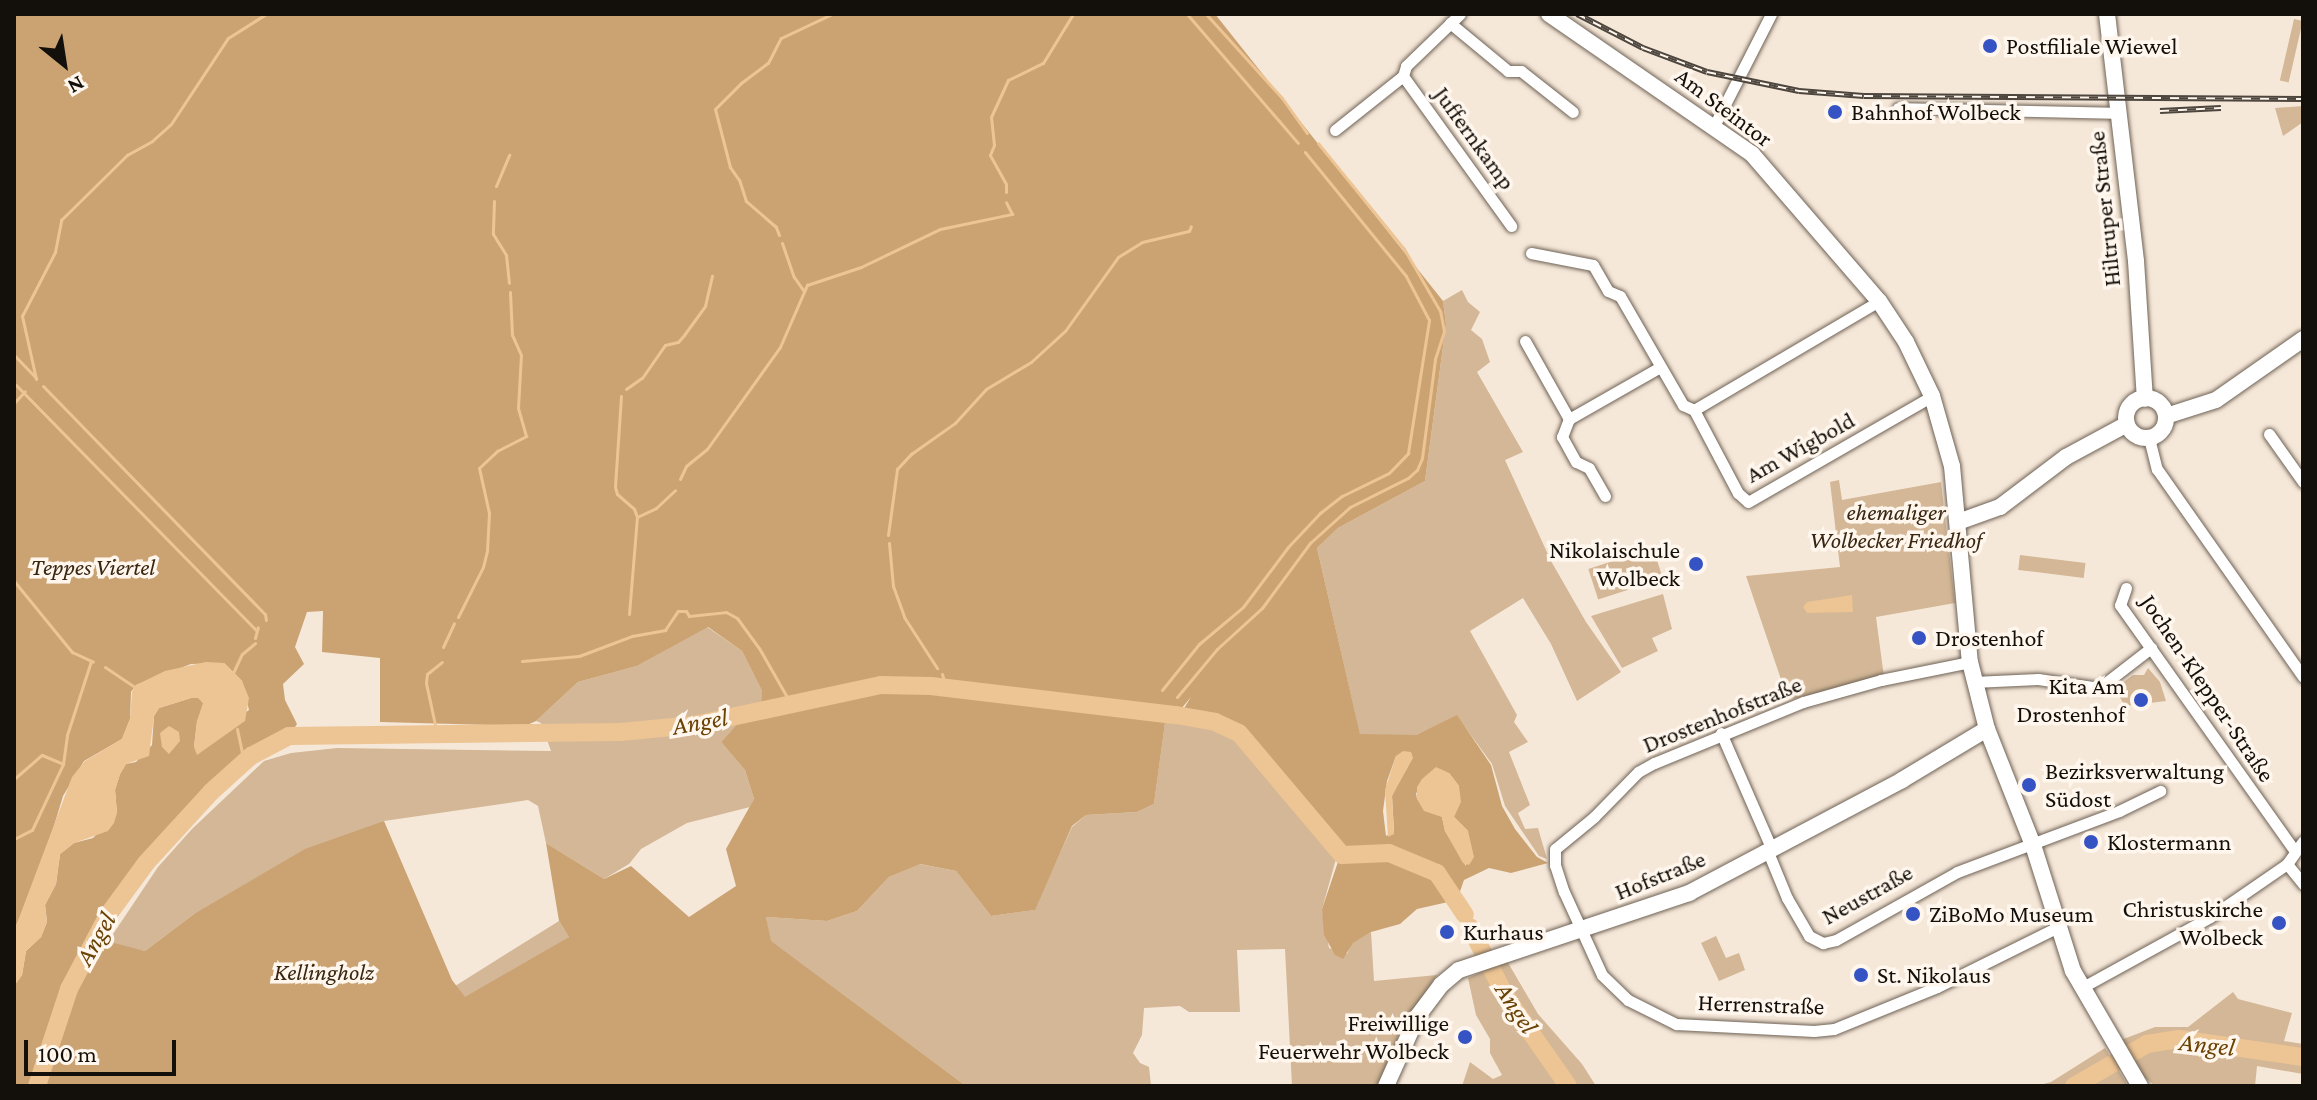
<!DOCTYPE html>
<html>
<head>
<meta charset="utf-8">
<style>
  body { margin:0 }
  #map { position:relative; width:2317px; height:1100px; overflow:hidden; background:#f6e8d9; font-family:"Crimson Pro",serif }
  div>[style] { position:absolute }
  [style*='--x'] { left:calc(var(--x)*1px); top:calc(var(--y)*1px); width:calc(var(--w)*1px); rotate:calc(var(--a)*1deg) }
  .green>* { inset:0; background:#d3b796; transform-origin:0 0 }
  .forest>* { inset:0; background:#cba373 }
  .water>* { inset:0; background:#edc493 }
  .stream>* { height:3px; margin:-1.5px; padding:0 1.5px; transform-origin:1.5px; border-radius:1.5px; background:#edc493 }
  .river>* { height:18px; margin:-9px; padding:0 9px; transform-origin:9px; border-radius:9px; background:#edc493 }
  .roads { filter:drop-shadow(0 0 2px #6e6255) drop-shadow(0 0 2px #6e6255) }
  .street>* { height:11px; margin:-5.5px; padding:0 5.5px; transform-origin:5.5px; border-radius:5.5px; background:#fff }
  .secondary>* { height:16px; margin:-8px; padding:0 8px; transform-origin:8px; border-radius:8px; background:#fff }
  .secondary>.ring { margin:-8px; padding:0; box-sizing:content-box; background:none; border:16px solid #fff; border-radius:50% }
  .rail>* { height:6px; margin-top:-3px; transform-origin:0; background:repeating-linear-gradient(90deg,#fff6ed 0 9px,#4c463e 0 18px); box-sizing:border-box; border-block:2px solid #4c463e }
  .dots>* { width:22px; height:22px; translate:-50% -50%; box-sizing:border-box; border:4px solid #fff6ed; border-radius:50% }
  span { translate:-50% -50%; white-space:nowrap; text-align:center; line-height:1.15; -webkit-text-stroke:7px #fff6ed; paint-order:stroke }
  .poi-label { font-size:24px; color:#130f0a }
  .left { translate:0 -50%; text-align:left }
  .right { translate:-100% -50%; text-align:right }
  .street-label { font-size:24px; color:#130f0a }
  .park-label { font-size:24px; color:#382610; font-style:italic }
  .water-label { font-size:26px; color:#694204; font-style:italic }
  .frame { position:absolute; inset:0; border:16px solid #130f0a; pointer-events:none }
  .north { position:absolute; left:24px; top:24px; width:80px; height:80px; -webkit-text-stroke:6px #fff6ed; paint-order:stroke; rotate:150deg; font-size:22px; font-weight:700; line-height:32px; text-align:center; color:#130f0a }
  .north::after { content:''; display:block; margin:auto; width:28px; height:36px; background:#130f0a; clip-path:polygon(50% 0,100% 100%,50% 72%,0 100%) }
  .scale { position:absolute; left:24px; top:1040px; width:152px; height:36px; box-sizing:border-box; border:4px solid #130f0a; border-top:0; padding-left:10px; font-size:24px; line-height:28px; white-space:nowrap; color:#130f0a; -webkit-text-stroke:6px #fff6ed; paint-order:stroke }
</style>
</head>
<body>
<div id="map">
  <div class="green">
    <div style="left:2294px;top:19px;width:9px;height:63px;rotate:13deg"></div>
    <div style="clip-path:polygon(2303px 106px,2303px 122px,2283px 136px,2275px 108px)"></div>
    <div style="clip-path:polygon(1462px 290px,1468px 302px,1480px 312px,1471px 330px,1482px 339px,1490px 362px,1477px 372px,1523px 452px,1505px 460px,1551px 561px,1586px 622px,1621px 672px,1577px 701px,1551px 644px,1523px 598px,1470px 631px,1517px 715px,1514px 722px,1528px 742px,1509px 752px,1530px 805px,1518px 813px,1525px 829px,1538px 828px,1547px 859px,1539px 856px,1505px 806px,1492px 764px,1457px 716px,1416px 735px,1360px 735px,1317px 548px,1338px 528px,1425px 481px,1446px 324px,1443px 301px)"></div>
    <div style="clip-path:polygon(1839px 480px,1842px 500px,1941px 482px,1955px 603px,1876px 617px,1884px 677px,1788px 700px,1746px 576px,1840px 567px,1830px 482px)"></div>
    <div style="left:1653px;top:548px;width:32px;height:68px;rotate:72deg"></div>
    <div style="left:2020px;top:555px;width:66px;height:15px;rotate:7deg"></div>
    <div style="clip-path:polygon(1663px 594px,1672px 629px,1652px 638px,1658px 651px,1622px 668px,1591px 616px)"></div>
    <div style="clip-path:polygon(707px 627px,742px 651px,762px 691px,761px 716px,739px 722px,721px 742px,745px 770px,754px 799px,750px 807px,687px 823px,641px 849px,629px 864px,604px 879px,546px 843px,538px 806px,528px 800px,384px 821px,194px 914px,145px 951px,107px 943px,158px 867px,192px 829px,264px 761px,291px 753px,337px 748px,551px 751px,541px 723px,536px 721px,578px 682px,637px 666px)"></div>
    <div style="clip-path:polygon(2148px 668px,2160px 682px,2166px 701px,2125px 706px,2119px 696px,2121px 684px,2133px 675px,2144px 675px)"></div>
    <div style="clip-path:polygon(1165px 722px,1217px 729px,1243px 745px,1275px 780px,1336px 859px,1322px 909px,1329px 948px,1347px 954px,1352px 943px,1371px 932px,1374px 981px,1437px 975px,1401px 1029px,1380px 1086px,1292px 1086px,1285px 949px,1237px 950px,1240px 1012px,1189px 1012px,1180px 1006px,1144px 1008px,1142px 1035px,1133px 1053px,1140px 1063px,1149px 1067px,1151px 1086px,966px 1086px,770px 941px,766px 917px,827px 921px,857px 911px,889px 877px,919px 864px,956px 871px,991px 916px,1034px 910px,1072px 827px,1086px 815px,1137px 812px,1154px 804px)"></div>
    <div style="left:559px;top:921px;width:19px;height:122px;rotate:58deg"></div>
    <div style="clip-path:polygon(1716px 936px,1726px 958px,1739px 953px,1745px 970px,1719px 981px,1701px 943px)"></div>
    <div style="clip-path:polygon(1507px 961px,1538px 1014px,1582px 1064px,1596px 1086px,1462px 1086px,1470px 1062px,1493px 1079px,1502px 1075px,1490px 1053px,1490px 1039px,1476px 1015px,1468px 978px)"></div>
    <div style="clip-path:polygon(2233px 992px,2238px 999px,2292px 1013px,2284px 1041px,2303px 1044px,2303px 1074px,2257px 1066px,2255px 1086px,2155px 1086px,2144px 1077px,2121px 1040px,2155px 1027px,2188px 1027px)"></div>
    <div style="clip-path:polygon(2105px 1048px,2128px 1086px,2036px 1086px,2051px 1082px)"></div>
  </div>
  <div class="forest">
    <div style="clip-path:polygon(evenodd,14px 14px,1215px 14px,1443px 301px,1446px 324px,1425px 481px,1338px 528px,1317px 548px,1360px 734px,1416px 735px,1457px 715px,1491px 765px,1502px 806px,1515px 829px,1537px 857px,1548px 863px,1511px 873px,1489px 868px,1464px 880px,1457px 900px,1417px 909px,1400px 924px,1371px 932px,1353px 943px,1343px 959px,1335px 955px,1324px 935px,1322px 909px,1342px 850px,1242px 730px,1211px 718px,1181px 713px,1191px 697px,1176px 715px,1165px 723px,1154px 804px,1137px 812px,1086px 815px,1072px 826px,1035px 910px,991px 916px,956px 871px,920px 864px,889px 877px,857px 911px,827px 921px,766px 917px,771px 941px,966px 1086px,14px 1086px,14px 986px,22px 975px,26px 951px,41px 937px,47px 922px,45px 905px,56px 884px,60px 854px,74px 843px,93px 838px,117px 813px,115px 790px,120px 774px,126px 764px,136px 762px,152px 745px,154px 716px,159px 708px,191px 698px,198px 697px,204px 704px,197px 722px,194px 747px,249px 710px,242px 681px,224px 663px,191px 664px,136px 685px,131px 692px,130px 719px,122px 739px,84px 761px,63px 796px,41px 869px,16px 926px,14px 945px,14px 14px,323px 611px,322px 652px,380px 658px,380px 722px,525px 726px,536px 721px,578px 682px,637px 666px,708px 627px,742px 651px,762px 691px,760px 716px,739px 722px,721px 742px,745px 770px,754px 799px,726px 849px,736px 886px,689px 917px,631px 866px,604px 879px,546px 843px,559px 921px,569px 937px,465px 997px,452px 980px,384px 821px,305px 849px,194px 914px,145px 951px,95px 938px,146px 863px,179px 824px,251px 756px,289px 736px,297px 724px,285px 700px,283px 684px,304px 664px,295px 647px,307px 612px,323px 611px,14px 14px,1412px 754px,1392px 796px,1394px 831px,1386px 836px,1383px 811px,1387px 781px,1396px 756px,1412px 754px,14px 14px,1449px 773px,1459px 786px,1454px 817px,1468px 831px,1466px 866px,1445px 831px,1442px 817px,1417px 799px,1416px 793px,1449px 773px)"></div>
  </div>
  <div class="water">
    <div style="clip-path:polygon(1852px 595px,1853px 612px,1807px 613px,1803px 607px,1807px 602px)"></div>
    <div style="clip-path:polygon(206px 662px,224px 663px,242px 681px,249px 698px,245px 721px,197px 755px,194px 747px,197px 721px,203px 703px,198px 698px,191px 698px,159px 708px,154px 716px,149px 756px,126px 764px,120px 774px,115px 790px,117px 813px,114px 823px,108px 831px,74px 843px,60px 854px,56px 884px,45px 905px,47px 922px,41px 937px,26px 951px,22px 975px,14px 986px,16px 926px,72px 777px,85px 761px,122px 739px,130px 719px,132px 692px,136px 685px,165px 671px)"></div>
    <div style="clip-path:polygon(169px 726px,179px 732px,180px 741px,169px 754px,162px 747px,160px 733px)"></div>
    <div style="clip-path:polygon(1403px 751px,1411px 752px,1413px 758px,1392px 796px,1394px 834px,1388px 837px,1385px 790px,1396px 756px)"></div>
    <div style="clip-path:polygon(1436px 767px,1449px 773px,1459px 786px,1461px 802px,1454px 817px,1468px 831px,1474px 857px,1469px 865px,1463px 863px,1445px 831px,1442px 817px,1424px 811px,1417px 799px,1417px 787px,1422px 779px)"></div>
  </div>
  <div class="stream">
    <div style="--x:1187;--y:14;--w:170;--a:49.3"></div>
    <div style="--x:1206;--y:14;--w:113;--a:47.9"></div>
    <div style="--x:1282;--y:98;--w:43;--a:54.5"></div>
    <div style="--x:496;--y:186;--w:34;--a:-67"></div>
    <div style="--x:1006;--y:192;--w:8;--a:-90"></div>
    <div style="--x:1006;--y:184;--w:33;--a:-119"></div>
    <div style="--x:990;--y:155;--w:11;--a:-68"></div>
    <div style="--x:994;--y:145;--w:28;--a:-96"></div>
    <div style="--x:991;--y:117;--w:41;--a:-65.3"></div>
    <div style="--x:1008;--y:80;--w:39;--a:-26"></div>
    <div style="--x:1043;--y:63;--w:57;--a:-58.5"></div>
    <div style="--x:494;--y:201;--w:33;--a:92"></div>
    <div style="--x:493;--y:234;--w:25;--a:58"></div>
    <div style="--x:506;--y:255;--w:28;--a:84"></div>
    <div style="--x:779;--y:235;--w:9;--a:-111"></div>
    <div style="--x:776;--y:227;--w:40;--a:-139"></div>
    <div style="--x:746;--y:201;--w:22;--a:-108"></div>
    <div style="--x:739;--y:180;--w:16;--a:-125"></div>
    <div style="--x:730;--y:167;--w:60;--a:-104.5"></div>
    <div style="--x:715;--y:109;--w:37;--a:-45"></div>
    <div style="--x:741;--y:83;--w:34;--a:-37"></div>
    <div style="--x:768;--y:63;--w:28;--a:-63"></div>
    <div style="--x:781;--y:38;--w:56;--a:-25.2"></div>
    <div style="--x:782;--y:243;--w:36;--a:71"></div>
    <div style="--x:794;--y:277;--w:16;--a:55"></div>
    <div style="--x:14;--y:355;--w:32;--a:46"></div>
    <div style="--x:36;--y:379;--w:65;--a:-102.5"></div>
    <div style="--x:22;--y:316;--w:72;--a:-62.7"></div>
    <div style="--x:55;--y:252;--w:33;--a:-79"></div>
    <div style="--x:61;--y:220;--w:93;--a:-44.6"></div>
    <div style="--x:127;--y:155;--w:29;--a:-29"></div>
    <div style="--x:152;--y:141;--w:25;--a:-42"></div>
    <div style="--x:171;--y:124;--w:103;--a:-56.5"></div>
    <div style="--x:228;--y:38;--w:45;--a:-32.3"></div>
    <div style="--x:16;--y:385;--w:343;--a:45.6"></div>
    <div style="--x:43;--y:386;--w:318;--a:45.8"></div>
    <div style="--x:265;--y:614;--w:6;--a:81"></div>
    <div style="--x:626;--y:389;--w:19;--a:-35"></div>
    <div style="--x:642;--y:378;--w:40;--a:-55.1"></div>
    <div style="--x:665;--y:345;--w:13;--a:-13"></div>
    <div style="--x:678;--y:342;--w:9;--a:-49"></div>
    <div style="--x:684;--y:335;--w:36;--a:-54"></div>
    <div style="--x:705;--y:306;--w:31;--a:-77"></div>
    <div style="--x:621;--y:396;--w:91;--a:93.8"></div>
    <div style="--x:615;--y:487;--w:7;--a:74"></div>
    <div style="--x:617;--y:494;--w:23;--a:41"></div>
    <div style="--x:634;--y:509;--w:9;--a:69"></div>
    <div style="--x:14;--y:403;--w:16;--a:-47"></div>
    <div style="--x:680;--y:479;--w:14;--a:-65"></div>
    <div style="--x:686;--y:466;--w:27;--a:-39"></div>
    <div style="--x:707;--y:449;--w:125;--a:-54.4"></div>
    <div style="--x:780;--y:347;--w:68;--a:-66.5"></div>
    <div style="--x:807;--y:285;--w:57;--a:-18.4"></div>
    <div style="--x:861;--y:267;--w:88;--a:-25.7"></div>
    <div style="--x:940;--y:229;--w:74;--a:-11.8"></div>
    <div style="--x:1012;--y:214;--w:13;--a:-117"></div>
    <div style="--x:888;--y:535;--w:67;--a:-82.2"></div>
    <div style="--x:897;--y:469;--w:21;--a:-47"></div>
    <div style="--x:911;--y:454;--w:54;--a:-35.2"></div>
    <div style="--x:955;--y:423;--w:46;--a:-47.6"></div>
    <div style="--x:986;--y:389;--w:52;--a:-31"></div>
    <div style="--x:1031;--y:362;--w:46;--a:-42.4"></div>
    <div style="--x:1065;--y:331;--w:91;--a:-54.4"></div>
    <div style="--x:1118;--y:257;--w:28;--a:-32"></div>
    <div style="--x:1142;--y:242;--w:48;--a:-13.2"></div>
    <div style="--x:1189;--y:231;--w:5;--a:-68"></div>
    <div style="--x:889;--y:543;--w:43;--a:84.7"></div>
    <div style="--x:893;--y:586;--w:33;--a:70"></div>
    <div style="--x:904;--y:617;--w:61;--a:57.1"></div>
    <div style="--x:14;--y:581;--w:92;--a:50.8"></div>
    <div style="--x:72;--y:652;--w:23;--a:25"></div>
    <div style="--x:629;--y:614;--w:97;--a:-85.3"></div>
    <div style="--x:637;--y:517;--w:21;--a:-25"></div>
    <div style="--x:656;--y:508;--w:26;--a:-43"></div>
    <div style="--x:458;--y:617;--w:56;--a:-63.4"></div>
    <div style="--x:483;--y:567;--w:16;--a:-76"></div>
    <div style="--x:487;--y:551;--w:38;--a:-87"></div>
    <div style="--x:489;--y:513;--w:46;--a:-102.5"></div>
    <div style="--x:479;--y:468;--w:25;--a:-43"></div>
    <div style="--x:497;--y:451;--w:33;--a:-27"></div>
    <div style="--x:526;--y:436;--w:29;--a:-106"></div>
    <div style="--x:518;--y:408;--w:53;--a:-86.8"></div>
    <div style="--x:521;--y:355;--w:22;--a:-114"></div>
    <div style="--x:512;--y:335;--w:43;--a:-92.7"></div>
    <div style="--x:255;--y:638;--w:11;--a:-75"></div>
    <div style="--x:443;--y:647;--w:26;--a:-65"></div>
    <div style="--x:522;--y:661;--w:57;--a:-5"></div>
    <div style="--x:579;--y:656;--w:57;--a:-20.7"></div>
    <div style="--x:632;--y:636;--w:34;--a:-10"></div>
    <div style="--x:665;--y:630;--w:23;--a:-56"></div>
    <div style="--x:678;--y:611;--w:8;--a:0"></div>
    <div style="--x:686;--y:611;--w:6;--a:59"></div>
    <div style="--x:689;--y:616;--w:37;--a:-6"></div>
    <div style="--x:726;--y:612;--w:13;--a:29"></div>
    <div style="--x:737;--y:618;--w:37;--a:54"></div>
    <div style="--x:759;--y:648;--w:64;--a:60.3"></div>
    <div style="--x:105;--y:667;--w:36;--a:34"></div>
    <div style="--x:233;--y:673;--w:21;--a:-65"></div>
    <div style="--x:242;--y:654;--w:17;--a:-40"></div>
    <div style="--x:942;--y:674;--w:15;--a:74"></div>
    <div style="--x:1162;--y:690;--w:59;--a:-51.2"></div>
    <div style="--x:1199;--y:644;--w:57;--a:-40.1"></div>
    <div style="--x:1243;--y:607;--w:75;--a:-53.1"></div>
    <div style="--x:1288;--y:547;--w:47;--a:-46.7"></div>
    <div style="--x:1320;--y:513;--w:28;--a:-38"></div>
    <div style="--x:1342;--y:496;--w:52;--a:-26.1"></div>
    <div style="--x:1389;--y:473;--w:28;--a:-46"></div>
    <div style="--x:1408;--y:453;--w:135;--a:-81"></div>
    <div style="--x:1429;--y:320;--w:50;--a:-117.6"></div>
    <div style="--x:1406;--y:276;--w:160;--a:-129.2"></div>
    <div style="--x:1177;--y:697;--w:62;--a:-50.2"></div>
    <div style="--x:1217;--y:649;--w:61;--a:-42.3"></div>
    <div style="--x:1262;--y:608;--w:81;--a:-53.6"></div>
    <div style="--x:1310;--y:543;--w:54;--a:-42"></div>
    <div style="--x:1350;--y:507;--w:65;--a:-26.6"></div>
    <div style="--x:1408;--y:478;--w:12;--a:-42"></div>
    <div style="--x:1417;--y:470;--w:13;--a:-67"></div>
    <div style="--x:1422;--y:458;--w:100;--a:-82.5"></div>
    <div style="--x:1435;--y:359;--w:29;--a:-72"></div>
    <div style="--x:1444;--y:331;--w:20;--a:-101"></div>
    <div style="--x:1440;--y:311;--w:72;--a:-120.1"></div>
    <div style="--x:1404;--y:249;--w:136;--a:-129.1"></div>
    <div style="--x:1147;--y:711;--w:7;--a:-63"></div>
    <div style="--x:1168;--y:714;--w:6;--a:-72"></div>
    <div style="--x:237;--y:729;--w:35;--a:78"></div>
    <div style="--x:437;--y:734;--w:52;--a:-102.2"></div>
    <div style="--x:426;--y:683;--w:9;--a:-84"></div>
    <div style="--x:427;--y:674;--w:19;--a:-39"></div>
    <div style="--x:14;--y:779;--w:37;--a:-41"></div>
    <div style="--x:42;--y:755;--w:23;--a:23"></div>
    <div style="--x:14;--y:839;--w:20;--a:-27"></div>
    <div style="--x:32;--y:830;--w:73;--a:-64.8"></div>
    <div style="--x:63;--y:764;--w:29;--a:-82"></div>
    <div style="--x:67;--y:735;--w:78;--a:-72"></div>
  </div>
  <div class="river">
    <div style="--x:1470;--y:927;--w:79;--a:62.8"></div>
    <div style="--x:1506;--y:997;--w:108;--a:55.1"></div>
    <div style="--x:37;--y:1086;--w:102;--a:-71.7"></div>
    <div style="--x:69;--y:989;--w:84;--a:-62.2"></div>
    <div style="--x:108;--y:915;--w:64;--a:-53.8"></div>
    <div style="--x:146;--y:863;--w:96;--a:-47.5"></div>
    <div style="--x:211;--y:792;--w:54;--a:-42"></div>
    <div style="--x:251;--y:756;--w:43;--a:-27.8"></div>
    <div style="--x:289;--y:736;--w:331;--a:-0.7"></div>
    <div style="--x:620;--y:732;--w:74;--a:-5.4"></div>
    <div style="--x:694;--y:725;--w:191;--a:-12.1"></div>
    <div style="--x:881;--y:685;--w:50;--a:1.1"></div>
    <div style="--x:931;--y:686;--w:247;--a:6.8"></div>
    <div style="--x:1176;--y:715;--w:40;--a:10"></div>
    <div style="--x:1215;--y:722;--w:26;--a:25"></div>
    <div style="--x:1239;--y:733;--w:160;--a:49.8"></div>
    <div style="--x:1342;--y:855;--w:47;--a:-2.4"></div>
    <div style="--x:1389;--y:853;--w:52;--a:22.6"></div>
    <div style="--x:1437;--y:873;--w:50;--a:56.3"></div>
    <div style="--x:2074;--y:1086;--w:84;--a:-29.9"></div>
    <div style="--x:2147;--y:1044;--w:32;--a:-9"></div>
    <div style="--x:2179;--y:1039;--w:125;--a:8.3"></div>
  </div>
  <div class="roads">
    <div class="street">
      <div style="--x:1460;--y:14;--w:75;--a:136.1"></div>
      <div style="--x:1406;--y:66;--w:10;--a:107"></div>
      <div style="--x:1403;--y:76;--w:185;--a:54.2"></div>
      <div style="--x:1450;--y:23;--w:75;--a:39.6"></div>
      <div style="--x:1508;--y:71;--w:13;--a:0"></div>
      <div style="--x:1521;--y:71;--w:66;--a:38.3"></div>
      <div style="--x:1898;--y:108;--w:220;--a:1.3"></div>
      <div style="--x:1714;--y:126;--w:126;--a:-63"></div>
      <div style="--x:1335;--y:130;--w:87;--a:-38.5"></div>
      <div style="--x:1531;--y:253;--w:63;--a:11"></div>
      <div style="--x:1593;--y:265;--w:30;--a:60"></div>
      <div style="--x:1608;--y:291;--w:13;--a:23"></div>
      <div style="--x:1620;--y:296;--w:126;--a:60"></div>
      <div style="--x:1683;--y:405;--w:12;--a:24"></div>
      <div style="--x:1694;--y:410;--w:94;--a:62.1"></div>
      <div style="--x:1738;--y:493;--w:13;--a:42"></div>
      <div style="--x:1748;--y:502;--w:212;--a:-29.9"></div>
      <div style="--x:1525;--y:341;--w:90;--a:60.6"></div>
      <div style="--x:1694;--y:410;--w:215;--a:-30.5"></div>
      <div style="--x:2269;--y:434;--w:59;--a:54.7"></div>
      <div style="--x:2149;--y:438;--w:32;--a:76"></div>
      <div style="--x:2157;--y:469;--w:254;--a:54.9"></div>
      <div style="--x:1605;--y:496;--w:32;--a:-120"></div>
      <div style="--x:1589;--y:468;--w:14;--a:-155"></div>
      <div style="--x:1576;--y:462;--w:29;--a:-119"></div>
      <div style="--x:1562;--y:437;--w:19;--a:-69"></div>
      <div style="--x:1569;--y:419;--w:105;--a:-29.7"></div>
      <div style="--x:2126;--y:588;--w:18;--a:109"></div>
      <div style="--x:2120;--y:605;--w:301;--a:54.6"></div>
      <div style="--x:1970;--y:662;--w:91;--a:168.6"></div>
      <div style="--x:1881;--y:680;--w:81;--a:164.2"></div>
      <div style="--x:1803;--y:702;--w:161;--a:157.7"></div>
      <div style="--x:1654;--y:763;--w:18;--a:151"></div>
      <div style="--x:1638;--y:772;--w:63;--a:134.4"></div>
      <div style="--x:1594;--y:817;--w:50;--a:140.6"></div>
      <div style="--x:1555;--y:849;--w:16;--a:90"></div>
      <div style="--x:1555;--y:865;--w:28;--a:72"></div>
      <div style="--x:1564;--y:892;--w:91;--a:65.4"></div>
      <div style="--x:1602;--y:975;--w:36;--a:44"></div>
      <div style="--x:1628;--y:1000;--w:54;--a:26.6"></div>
      <div style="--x:1676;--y:1024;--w:138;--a:2.9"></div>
      <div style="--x:1814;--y:1031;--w:20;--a:-6"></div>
      <div style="--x:1834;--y:1029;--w:111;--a:-22.2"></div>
      <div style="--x:1937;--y:987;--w:135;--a:-26.4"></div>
      <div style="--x:1973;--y:682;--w:65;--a:-2.6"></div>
      <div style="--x:2038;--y:679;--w:62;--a:8.4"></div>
      <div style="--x:2099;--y:688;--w:66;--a:-37.6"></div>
      <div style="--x:1721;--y:733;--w:128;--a:66.4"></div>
      <div style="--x:1768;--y:852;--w:50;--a:67.6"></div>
      <div style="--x:1787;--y:898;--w:44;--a:59.9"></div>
      <div style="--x:1809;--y:936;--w:16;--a:27"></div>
      <div style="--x:1823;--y:943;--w:13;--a:-13"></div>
      <div style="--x:1836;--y:940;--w:139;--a:-29.3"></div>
      <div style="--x:1957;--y:872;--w:173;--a:-20.6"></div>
      <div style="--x:2119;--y:811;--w:46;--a:-26"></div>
      <div style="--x:2287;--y:864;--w:26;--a:51"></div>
      <div style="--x:2081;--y:988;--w:147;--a:-28.8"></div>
      <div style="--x:2210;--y:917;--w:93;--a:-34.5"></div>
      <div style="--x:2287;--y:864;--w:28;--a:-55"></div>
    </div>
    <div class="secondary">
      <div style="--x:1549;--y:14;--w:247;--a:34.6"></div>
      <div style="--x:1752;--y:154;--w:194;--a:49.2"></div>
      <div style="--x:1879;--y:301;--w:49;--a:56.6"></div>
      <div style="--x:1906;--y:342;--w:60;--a:64.3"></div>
      <div style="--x:1932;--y:396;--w:73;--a:74.1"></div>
      <div style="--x:1952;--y:466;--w:197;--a:84.8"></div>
      <div style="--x:1970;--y:662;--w:69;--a:75.8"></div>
      <div style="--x:1987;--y:729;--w:125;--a:68.4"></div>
      <div style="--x:2033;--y:845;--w:132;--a:72.4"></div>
      <div style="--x:2073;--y:971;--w:133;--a:59.8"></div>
      <div style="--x:2107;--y:14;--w:249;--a:83.3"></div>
      <div style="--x:2136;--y:261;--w:138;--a:86.3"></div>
      <div class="ring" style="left:2126px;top:398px;width:24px;height:24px"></div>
      <div style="--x:2166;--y:416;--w:52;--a:-17.7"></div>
      <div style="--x:2216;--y:400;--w:106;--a:-35"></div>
      <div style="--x:1958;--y:522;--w:45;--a:-19.7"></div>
      <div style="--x:2000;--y:507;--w:83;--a:-37.1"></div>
      <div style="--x:2066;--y:457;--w:69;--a:-28.4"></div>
      <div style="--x:1386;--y:1086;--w:76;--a:-65.8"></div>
      <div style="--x:1417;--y:1017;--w:40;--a:-53"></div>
      <div style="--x:1441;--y:985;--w:23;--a:-40"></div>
      <div style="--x:1459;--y:970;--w:243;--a:-18.5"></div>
      <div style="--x:1689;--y:893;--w:241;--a:-27.9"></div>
      <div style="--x:1902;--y:780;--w:99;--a:-31"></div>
    </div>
  </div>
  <div class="rail">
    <div style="--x:1577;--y:14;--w:74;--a:27.3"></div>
    <div style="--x:1643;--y:48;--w:68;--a:20.6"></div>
    <div style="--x:1707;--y:72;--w:94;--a:11.7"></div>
    <div style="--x:1799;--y:91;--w:65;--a:4.4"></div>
    <div style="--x:1864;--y:96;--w:439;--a:0.4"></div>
    <div style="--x:2160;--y:111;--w:61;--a:-2.8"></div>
  </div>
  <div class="dots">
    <div style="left:1990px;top:46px;background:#3653c4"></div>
    <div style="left:1835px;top:112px;background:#3653c4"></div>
    <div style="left:1696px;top:564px;background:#3653c4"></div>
    <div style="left:1919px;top:638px;background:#3653c4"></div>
    <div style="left:2141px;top:700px;background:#3653c4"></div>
    <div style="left:2029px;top:785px;background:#3653c4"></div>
    <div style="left:2091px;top:842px;background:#3653c4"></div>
    <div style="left:1913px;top:914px;background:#3653c4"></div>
    <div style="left:2279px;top:923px;background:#3653c4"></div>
    <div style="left:1447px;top:932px;background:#3653c4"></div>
    <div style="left:1861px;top:975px;background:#3653c4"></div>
    <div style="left:1465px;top:1037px;background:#3653c4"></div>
  </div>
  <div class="poi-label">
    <span class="left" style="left:2006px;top:46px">Postfiliale Wiewel</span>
    <span class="left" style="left:1851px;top:112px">Bahnhof Wolbeck</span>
    <span class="right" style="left:1680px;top:564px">Nikolaischule<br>Wolbeck</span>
    <span class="left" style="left:1935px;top:638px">Drostenhof</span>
    <span class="right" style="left:2125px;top:700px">Kita Am<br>Drostenhof</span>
    <span class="left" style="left:2045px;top:785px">Bezirksverwaltung<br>Südost</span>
    <span class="left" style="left:2107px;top:842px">Klostermann</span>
    <span class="right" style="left:2263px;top:923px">Christuskirche<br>Wolbeck</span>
    <span class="left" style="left:1929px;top:914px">ZiBoMo Museum</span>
    <span class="left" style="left:1463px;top:932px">Kurhaus</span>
    <span class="left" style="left:1877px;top:975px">St. Nikolaus</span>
    <span class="right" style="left:1449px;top:1037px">Freiwillige<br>Feuerwehr Wolbeck</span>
  </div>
  <div class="street-label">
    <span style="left:1724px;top:107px;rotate:37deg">Am Steintor</span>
    <span style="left:1475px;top:138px;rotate:54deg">Juffernkamp</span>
    <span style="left:2104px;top:209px;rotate:-96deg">Hiltruper Straße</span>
    <span style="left:1800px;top:447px;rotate:-29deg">Am Wigbold</span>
    <span style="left:2208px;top:688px;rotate:56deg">Jochen-Klepper-Straße</span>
    <span style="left:1722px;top:714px;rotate:-22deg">Drostenhofstraße</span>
    <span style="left:1660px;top:875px;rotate:-22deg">Hofstraße</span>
    <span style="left:1867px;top:894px;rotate:-29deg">Neustraße</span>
    <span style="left:1761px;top:1004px;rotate:2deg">Herrenstraße</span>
  </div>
  <div class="park-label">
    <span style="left:1896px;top:526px">ehemaliger<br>Wolbecker Friedhof</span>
    <span style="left:93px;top:567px">Teppes Viertel</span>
    <span style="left:324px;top:972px">Kellingholz</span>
  </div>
  <div class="water-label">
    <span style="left:700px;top:722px;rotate:-10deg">Angel</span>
    <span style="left:96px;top:939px;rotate:-61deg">Angel</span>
    <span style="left:1516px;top:1008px;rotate:57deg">Angel</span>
    <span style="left:2207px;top:1045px;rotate:6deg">Angel</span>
  </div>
  <div class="frame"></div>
  <div class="north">N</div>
  <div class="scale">100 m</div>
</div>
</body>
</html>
